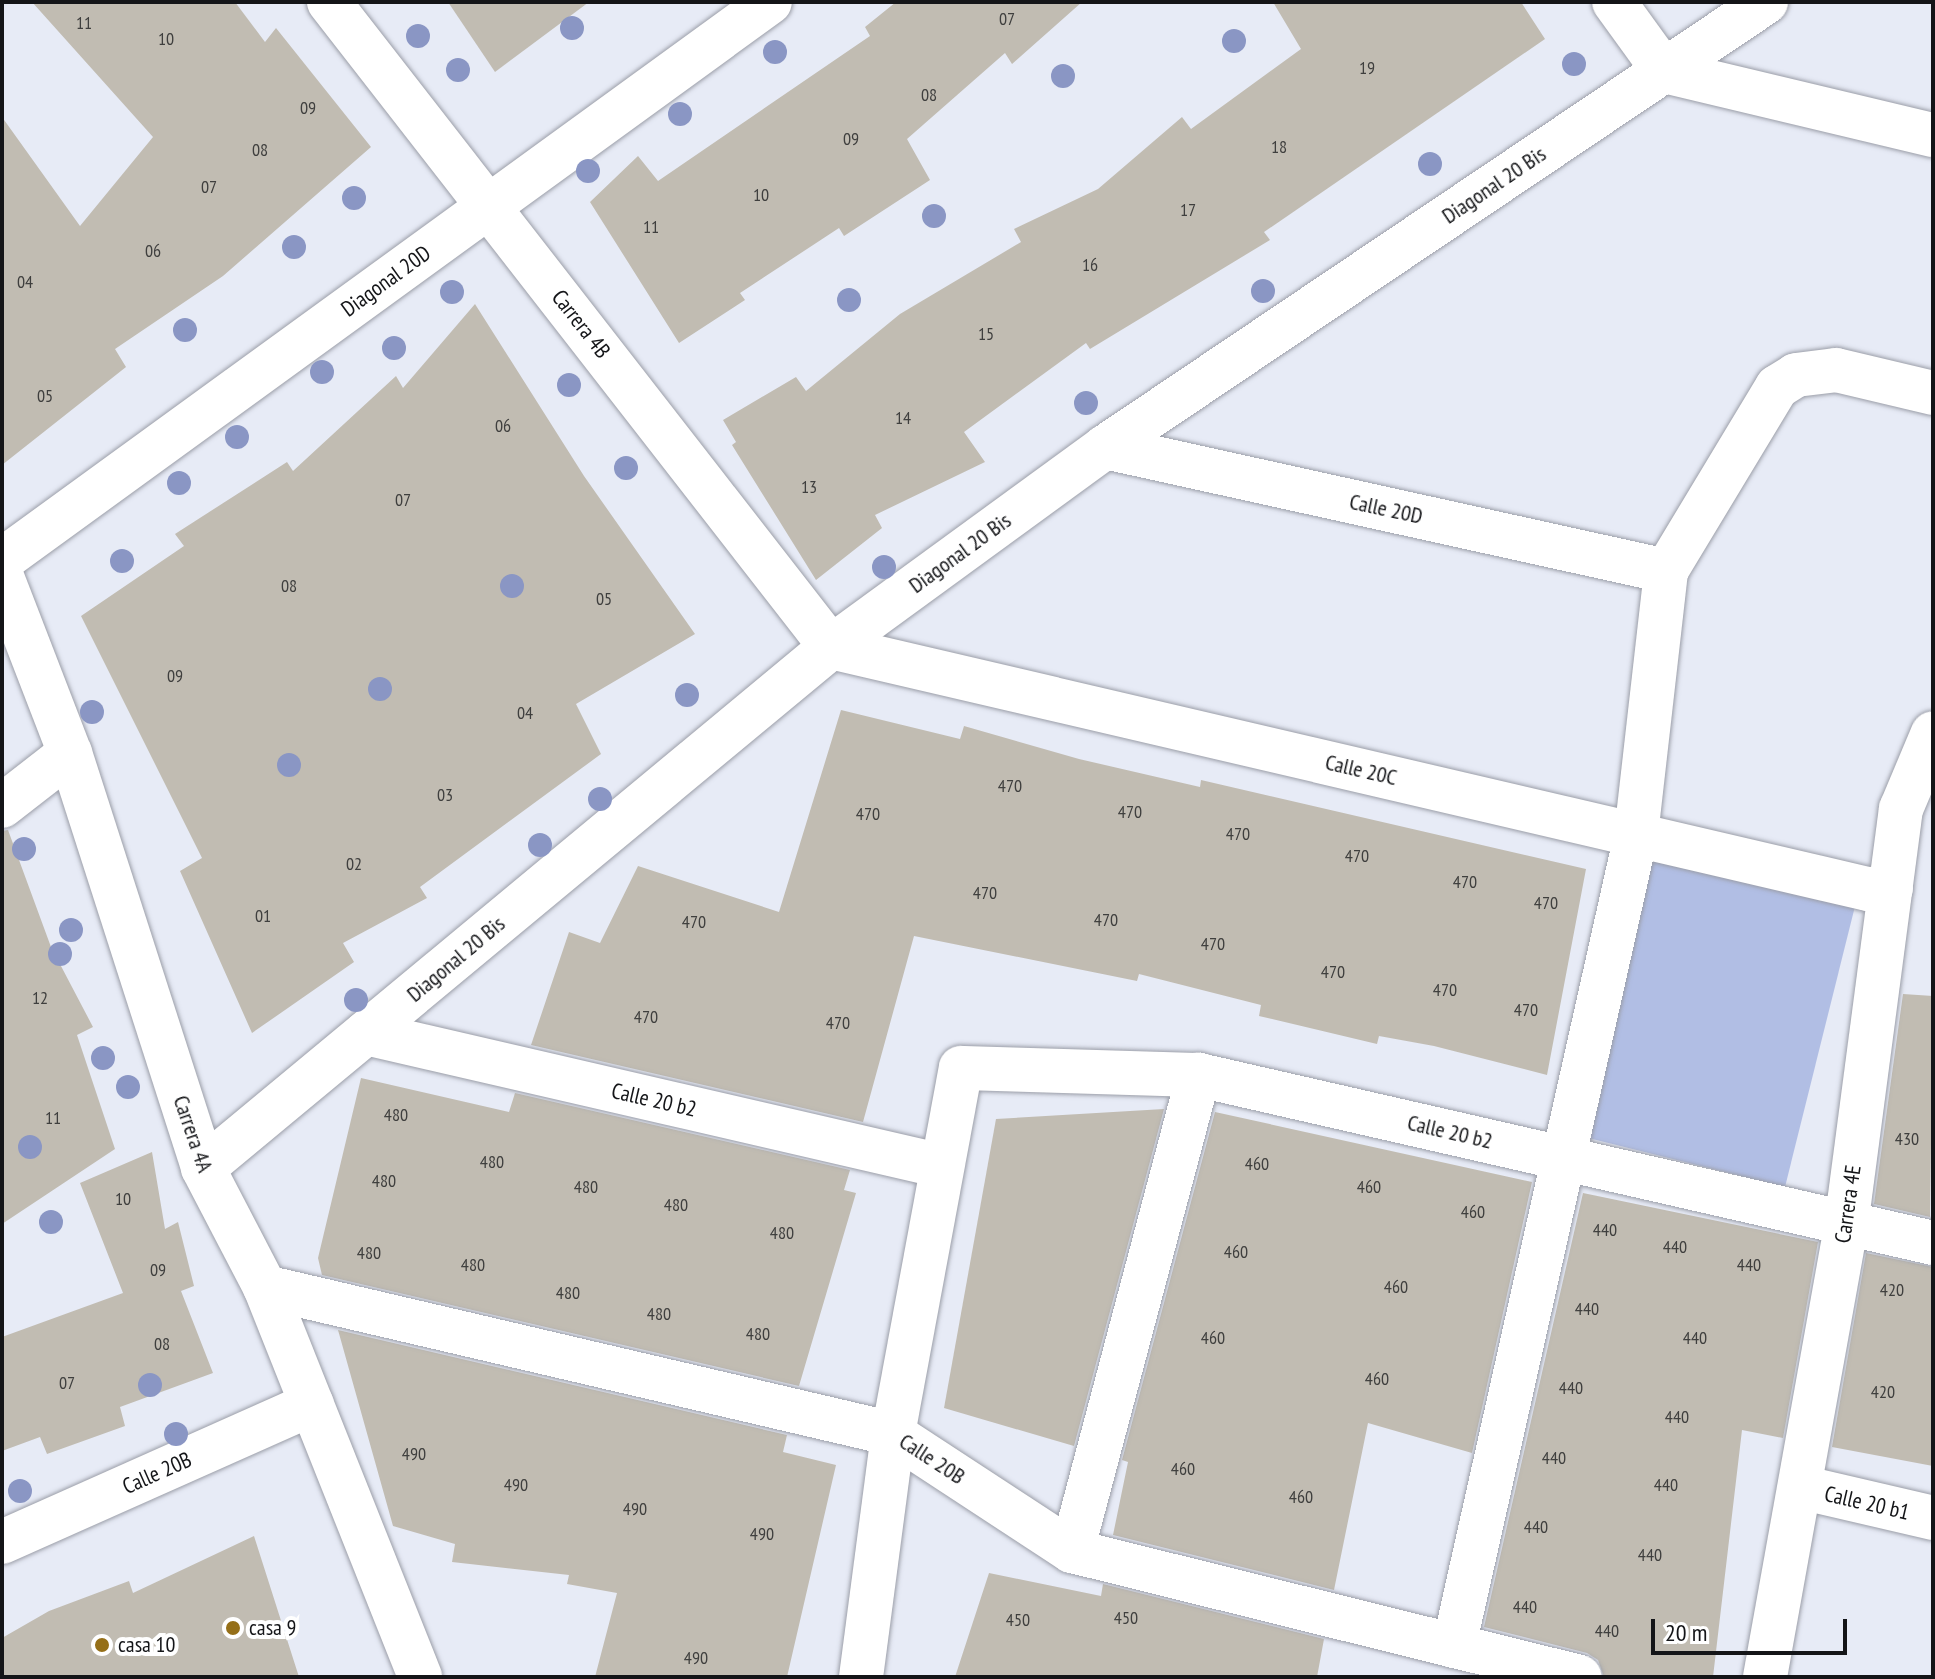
<!DOCTYPE html>
<html>
<head>
<meta charset="utf-8">
<style>
  body { margin:0 }
  #map { position:relative; width:1935px; height:1679px; overflow:hidden; background:#e7ebf6; font-family:"PT Sans Narrow",sans-serif }
  div>[style] { position:absolute }
  [style*='--x'] { left:calc(var(--x)*1px); top:calc(var(--y)*1px); width:calc(var(--w)*1px); rotate:calc(var(--a)*1deg) }
  .green>* { inset:0; background:#b1bee4; transform-origin:0 0 }
  .building>* { inset:0; background:#c1bcb2 }
  .roads { filter:drop-shadow(0 0 2px #9b9ea8) drop-shadow(0 0 2px #9b9ea8) }
  .street>* { height:44px; margin:-22px; padding:0 22px; transform-origin:22px; border-radius:22px; background:#fff }
  .trees>* { width:24px; height:24px; margin:-12px; border-radius:50%; background:#8a96c4 }
  .dots>* { width:22px; height:22px; translate:-50% -50%; box-sizing:border-box; border:4px solid #fff; border-radius:50% }
  span { translate:-50% -50%; white-space:nowrap; text-align:center; line-height:1.15; -webkit-text-stroke:8px #fff; paint-order:stroke }
  .number-label { font-size:18px; color:#3f3f3e }
  .number-label span { -webkit-text-stroke-width:0 }
  .street-label { font-size:22px; color:#141518 }
  .poi-label { font-size:22px; color:#141518 }
  .left { translate:0 -50%; text-align:left }
  .frame { position:absolute; inset:0; border:4px solid #141518; pointer-events:none }
  .scale { position:absolute; left:1651px; top:1619px; width:196px; height:36px; box-sizing:border-box; border:4px solid #141518; border-top:0; padding-left:10px; font-size:24px; line-height:28px; white-space:nowrap; color:#141518; -webkit-text-stroke:6px #fff; paint-order:stroke }
</style>
</head>
<body>
<div id="map">
  <div class="green">
    <div style="left:1648px;top:856px;width:213px;height:288px;rotate:14deg"></div>
  </div>
  <div class="building">
    <div style="clip-path:polygon(32px 2px,235px 2px,265px 42px,276px 28px,371px 147px,223px 276px,115px 349px,126px 367px,2px 465px,2px 117px,80px 226px,153px 137px)"></div>
    <div style="clip-path:polygon(448px 2px,589px 2px,495px 72px)"></div>
    <div style="clip-path:polygon(896px 2px,1082px 2px,1012px 64px,1005px 53px,907px 139px,930px 180px,844px 236px,839px 228px,740px 293px,745px 300px,679px 343px,590px 202px,638px 156px,658px 181px,870px 36px,865px 27px)"></div>
    <div style="clip-path:polygon(1273px 2px,1521px 2px,1545px 39px,1264px 232px,1270px 240px,1090px 349px,1086px 343px,964px 432px,985px 462px,875px 515px,882px 528px,816px 580px,732px 445px,736px 442px,723px 420px,796px 377px,806px 391px,900px 314px,1021px 242px,1014px 229px,1098px 189px,1182px 117px,1191px 129px,1301px 49px)"></div>
    <div style="clip-path:polygon(475px 304px,584px 476px,695px 634px,576px 704px,601px 754px,420px 887px,427px 898px,343px 943px,354px 962px,252px 1033px,180px 871px,202px 858px,81px 616px,184px 546px,175px 534px,287px 462px,293px 471px,396px 376px,403px 388px)"></div>
    <div style="clip-path:polygon(841px 710px,960px 739px,964px 726px,1079px 759px,1200px 787px,1201px 780px,1586px 869px,1547px 1075px,1434px 1046px,1379px 1036px,1377px 1044px,1259px 1016px,1261px 1005px,1139px 974px,1137px 981px,914px 936px,863px 1122px,531px 1045px,569px 932px,600px 943px,638px 866px,779px 912px)"></div>
    <div style="clip-path:polygon(8px 830px,51px 947px,93px 1027px,77px 1035px,115px 1149px,2px 1224px,2px 831px)"></div>
    <div style="clip-path:polygon(1903px 994px,1933px 996px,1930px 1217px,1874px 1204px)"></div>
    <div style="clip-path:polygon(361px 1078px,509px 1112px,515px 1093px,850px 1170px,844px 1190px,856px 1193px,799px 1386px,322px 1275px,318px 1258px)"></div>
    <div style="clip-path:polygon(1164px 1109px,1074px 1446px,944px 1408px,996px 1119px)"></div>
    <div style="clip-path:polygon(1215px 1112px,1532px 1182px,1472px 1453px,1368px 1423px,1334px 1590px,1113px 1535px,1128px 1462px,1122px 1460px)"></div>
    <div style="clip-path:polygon(152px 1152px,165px 1229px,178px 1222px,194px 1286px,181px 1291px,213px 1373px,120px 1407px,125px 1426px,47px 1454px,40px 1437px,2px 1451px,2px 1337px,123px 1293px,80px 1183px)"></div>
    <div style="clip-path:polygon(1583px 1193px,1818px 1242px,1783px 1438px,1742px 1430px,1713px 1677px,1604px 1677px,1598px 1660px,1587px 1653px,1484px 1627px)"></div>
    <div style="clip-path:polygon(1866px 1253px,1933px 1267px,1933px 1466px,1832px 1447px)"></div>
    <div style="clip-path:polygon(338px 1330px,787px 1435px,783px 1452px,836px 1465px,787px 1677px,595px 1677px,617px 1593px,567px 1584px,569px 1575px,452px 1562px,455px 1544px,393px 1526px)"></div>
    <div style="clip-path:polygon(254px 1536px,299px 1677px,2px 1677px,2px 1638px,49px 1611px,129px 1581px,133px 1593px)"></div>
    <div style="clip-path:polygon(989px 1573px,1101px 1596px,1103px 1584px,1324px 1639px,1317px 1677px,955px 1677px)"></div>
  </div>
  <div class="roads">
    <div class="street">
      <div style="--x:329;--y:2;--w:817;--a:52.11"></div>
      <div style="--x:831;--y:647;--w:1065;--a:13.14"></div>
      <div style="--x:1868;--y:889;--w:23;--a:-2"></div>
      <div style="--x:1614;--y:2;--w:85;--a:54.1"></div>
      <div style="--x:1664;--y:71;--w:277;--a:13.4"></div>
      <div style="--x:1105;--y:447;--w:575;--a:12.46"></div>
      <div style="--x:2;--y:560;--w:949;--a:-36"></div>
      <div style="--x:2;--y:577;--w:189;--a:68.9"></div>
      <div style="--x:70;--y:753;--w:436;--a:72.2"></div>
      <div style="--x:203;--y:1168;--w:134;--a:62.5"></div>
      <div style="--x:265;--y:1287;--w:420;--a:68.3"></div>
      <div style="--x:2;--y:806;--w:86;--a:-37.9"></div>
      <div style="--x:366;--y:1033;--w:591;--a:13"></div>
      <div style="--x:203;--y:1168;--w:816;--a:-39.68"></div>
      <div style="--x:831;--y:647;--w:339;--a:-36.1"></div>
      <div style="--x:1105;--y:447;--w:797;--a:-33.95"></div>
      <div style="--x:265;--y:1287;--w:645;--a:13.17"></div>
      <div style="--x:893;--y:1434;--w:214;--a:33.2"></div>
      <div style="--x:1072;--y:1551;--w:523;--a:13.93"></div>
      <div style="--x:1800;--y:1487;--w:137;--a:13.1"></div>
      <div style="--x:2;--y:1542;--w:339;--a:-24"></div>
      <div style="--x:1072;--y:1551;--w:493;--a:-75.1"></div>
      <div style="--x:1454;--y:1646;--w:831;--a:-77.35"></div>
      <div style="--x:1636;--y:835;--w:266;--a:-83.5"></div>
      <div style="--x:1666;--y:571;--w:215;--a:-58.9"></div>
      <div style="--x:1777;--y:387;--w:22;--a:-32"></div>
      <div style="--x:1796;--y:375;--w:40;--a:-7.1"></div>
      <div style="--x:1836;--y:370;--w:100;--a:13.3"></div>
      <div style="--x:861;--y:1677;--w:245;--a:-82.5"></div>
      <div style="--x:893;--y:1434;--w:372;--a:-79.5"></div>
      <div style="--x:961;--y:1068;--w:238;--a:1.7"></div>
      <div style="--x:1199;--y:1075;--w:753;--a:12.89"></div>
      <div style="--x:1765;--y:1677;--w:458;--a:-79.8"></div>
      <div style="--x:1846;--y:1226;--w:421;--a:-82.5"></div>
      <div style="--x:1901;--y:809;--w:82;--a:-67.2"></div>
    </div>
  </div>
  <div class="trees">
    <div style="left:572px;top:28px"></div>
    <div style="left:418px;top:36px"></div>
    <div style="left:1234px;top:41px"></div>
    <div style="left:775px;top:52px"></div>
    <div style="left:1574px;top:64px"></div>
    <div style="left:458px;top:70px"></div>
    <div style="left:1063px;top:76px"></div>
    <div style="left:680px;top:114px"></div>
    <div style="left:1430px;top:164px"></div>
    <div style="left:588px;top:171px"></div>
    <div style="left:354px;top:198px"></div>
    <div style="left:934px;top:216px"></div>
    <div style="left:294px;top:247px"></div>
    <div style="left:1263px;top:291px"></div>
    <div style="left:452px;top:292px"></div>
    <div style="left:849px;top:300px"></div>
    <div style="left:185px;top:330px"></div>
    <div style="left:394px;top:348px"></div>
    <div style="left:322px;top:372px"></div>
    <div style="left:569px;top:385px"></div>
    <div style="left:1086px;top:403px"></div>
    <div style="left:237px;top:437px"></div>
    <div style="left:626px;top:468px"></div>
    <div style="left:179px;top:483px"></div>
    <div style="left:122px;top:561px"></div>
    <div style="left:884px;top:567px"></div>
    <div style="left:512px;top:586px"></div>
    <div style="left:380px;top:689px"></div>
    <div style="left:687px;top:695px"></div>
    <div style="left:92px;top:712px"></div>
    <div style="left:289px;top:765px"></div>
    <div style="left:600px;top:799px"></div>
    <div style="left:540px;top:845px"></div>
    <div style="left:24px;top:849px"></div>
    <div style="left:71px;top:930px"></div>
    <div style="left:60px;top:954px"></div>
    <div style="left:356px;top:1000px"></div>
    <div style="left:103px;top:1058px"></div>
    <div style="left:128px;top:1087px"></div>
    <div style="left:30px;top:1147px"></div>
    <div style="left:51px;top:1222px"></div>
    <div style="left:150px;top:1385px"></div>
    <div style="left:176px;top:1434px"></div>
    <div style="left:20px;top:1491px"></div>
  </div>
  <div class="dots">
    <div style="left:233px;top:1628px;background:#956f18"></div>
    <div style="left:102px;top:1645px;background:#956f18"></div>
  </div>
  <div class="number-label">
    <span style="left:1007px;top:19px">07</span>
    <span style="left:84px;top:23px">11</span>
    <span style="left:166px;top:39px">10</span>
    <span style="left:1367px;top:68px">19</span>
    <span style="left:929px;top:95px">08</span>
    <span style="left:308px;top:108px">09</span>
    <span style="left:851px;top:139px">09</span>
    <span style="left:1279px;top:147px">18</span>
    <span style="left:260px;top:150px">08</span>
    <span style="left:209px;top:187px">07</span>
    <span style="left:761px;top:195px">10</span>
    <span style="left:1188px;top:210px">17</span>
    <span style="left:651px;top:227px">11</span>
    <span style="left:153px;top:251px">06</span>
    <span style="left:1090px;top:265px">16</span>
    <span style="left:25px;top:282px">04</span>
    <span style="left:986px;top:334px">15</span>
    <span style="left:45px;top:396px">05</span>
    <span style="left:903px;top:418px">14</span>
    <span style="left:503px;top:426px">06</span>
    <span style="left:809px;top:487px">13</span>
    <span style="left:403px;top:500px">07</span>
    <span style="left:289px;top:586px">08</span>
    <span style="left:604px;top:599px">05</span>
    <span style="left:175px;top:676px">09</span>
    <span style="left:525px;top:713px">04</span>
    <span style="left:1010px;top:786px">470</span>
    <span style="left:445px;top:795px">03</span>
    <span style="left:1130px;top:812px">470</span>
    <span style="left:868px;top:814px">470</span>
    <span style="left:1238px;top:834px">470</span>
    <span style="left:1357px;top:856px">470</span>
    <span style="left:354px;top:864px">02</span>
    <span style="left:1465px;top:882px">470</span>
    <span style="left:985px;top:893px">470</span>
    <span style="left:1546px;top:903px">470</span>
    <span style="left:263px;top:916px">01</span>
    <span style="left:1106px;top:920px">470</span>
    <span style="left:694px;top:922px">470</span>
    <span style="left:1213px;top:944px">470</span>
    <span style="left:1333px;top:972px">470</span>
    <span style="left:1445px;top:990px">470</span>
    <span style="left:40px;top:998px">12</span>
    <span style="left:1526px;top:1010px">470</span>
    <span style="left:646px;top:1017px">470</span>
    <span style="left:838px;top:1023px">470</span>
    <span style="left:396px;top:1115px">480</span>
    <span style="left:53px;top:1118px">11</span>
    <span style="left:1907px;top:1139px">430</span>
    <span style="left:492px;top:1162px">480</span>
    <span style="left:1257px;top:1164px">460</span>
    <span style="left:384px;top:1181px">480</span>
    <span style="left:586px;top:1187px">480</span>
    <span style="left:1369px;top:1187px">460</span>
    <span style="left:123px;top:1199px">10</span>
    <span style="left:676px;top:1205px">480</span>
    <span style="left:1473px;top:1212px">460</span>
    <span style="left:1605px;top:1230px">440</span>
    <span style="left:782px;top:1233px">480</span>
    <span style="left:1675px;top:1247px">440</span>
    <span style="left:1236px;top:1252px">460</span>
    <span style="left:369px;top:1253px">480</span>
    <span style="left:473px;top:1265px">480</span>
    <span style="left:1749px;top:1265px">440</span>
    <span style="left:158px;top:1270px">09</span>
    <span style="left:1396px;top:1287px">460</span>
    <span style="left:1892px;top:1290px">420</span>
    <span style="left:568px;top:1293px">480</span>
    <span style="left:1587px;top:1309px">440</span>
    <span style="left:659px;top:1314px">480</span>
    <span style="left:758px;top:1334px">480</span>
    <span style="left:1213px;top:1338px">460</span>
    <span style="left:1695px;top:1338px">440</span>
    <span style="left:162px;top:1344px">08</span>
    <span style="left:1377px;top:1379px">460</span>
    <span style="left:67px;top:1383px">07</span>
    <span style="left:1571px;top:1388px">440</span>
    <span style="left:1883px;top:1392px">420</span>
    <span style="left:1677px;top:1417px">440</span>
    <span style="left:414px;top:1454px">490</span>
    <span style="left:1554px;top:1458px">440</span>
    <span style="left:1183px;top:1469px">460</span>
    <span style="left:516px;top:1485px">490</span>
    <span style="left:1666px;top:1485px">440</span>
    <span style="left:1301px;top:1497px">460</span>
    <span style="left:635px;top:1509px">490</span>
    <span style="left:1536px;top:1527px">440</span>
    <span style="left:762px;top:1534px">490</span>
    <span style="left:1650px;top:1555px">440</span>
    <span style="left:1525px;top:1607px">440</span>
    <span style="left:1126px;top:1618px">450</span>
    <span style="left:1018px;top:1620px">450</span>
    <span style="left:1607px;top:1631px">440</span>
    <span style="left:696px;top:1658px">490</span>
  </div>
  <div class="street-label">
    <span style="left:1494px;top:185px;rotate:-34deg">Diagonal 20 Bis</span>
    <span style="left:386px;top:281px;rotate:-36deg">Diagonal 20D</span>
    <span style="left:581px;top:324px;rotate:52deg">Carrera 4B</span>
    <span style="left:1386px;top:509px;rotate:12deg">Calle 20D</span>
    <span style="left:960px;top:553px;rotate:-36deg">Diagonal 20 Bis</span>
    <span style="left:1361px;top:770px;rotate:13deg">Calle 20C</span>
    <span style="left:456px;top:959px;rotate:-40deg">Diagonal 20 Bis</span>
    <span style="left:654px;top:1100px;rotate:13deg">Calle 20 b2</span>
    <span style="left:1450px;top:1132px;rotate:13deg">Calle 20 b2</span>
    <span style="left:193px;top:1134px;rotate:71deg">Carrera 4A</span>
    <span style="left:1848px;top:1204px;rotate:-82deg">Carrera 4E</span>
    <span style="left:932px;top:1459px;rotate:33deg">Calle 20B</span>
    <span style="left:157px;top:1473px;rotate:-24deg">Calle 20B</span>
    <span style="left:1867px;top:1503px;rotate:13deg">Calle 20 b1</span>
  </div>
  <div class="poi-label">
    <span class="left" style="left:249px;top:1628px">casa 9</span>
    <span class="left" style="left:118px;top:1645px">casa 10</span>
  </div>
  <div class="frame"></div>
  <div class="scale">20 m</div>
</div>
</body>
</html>
